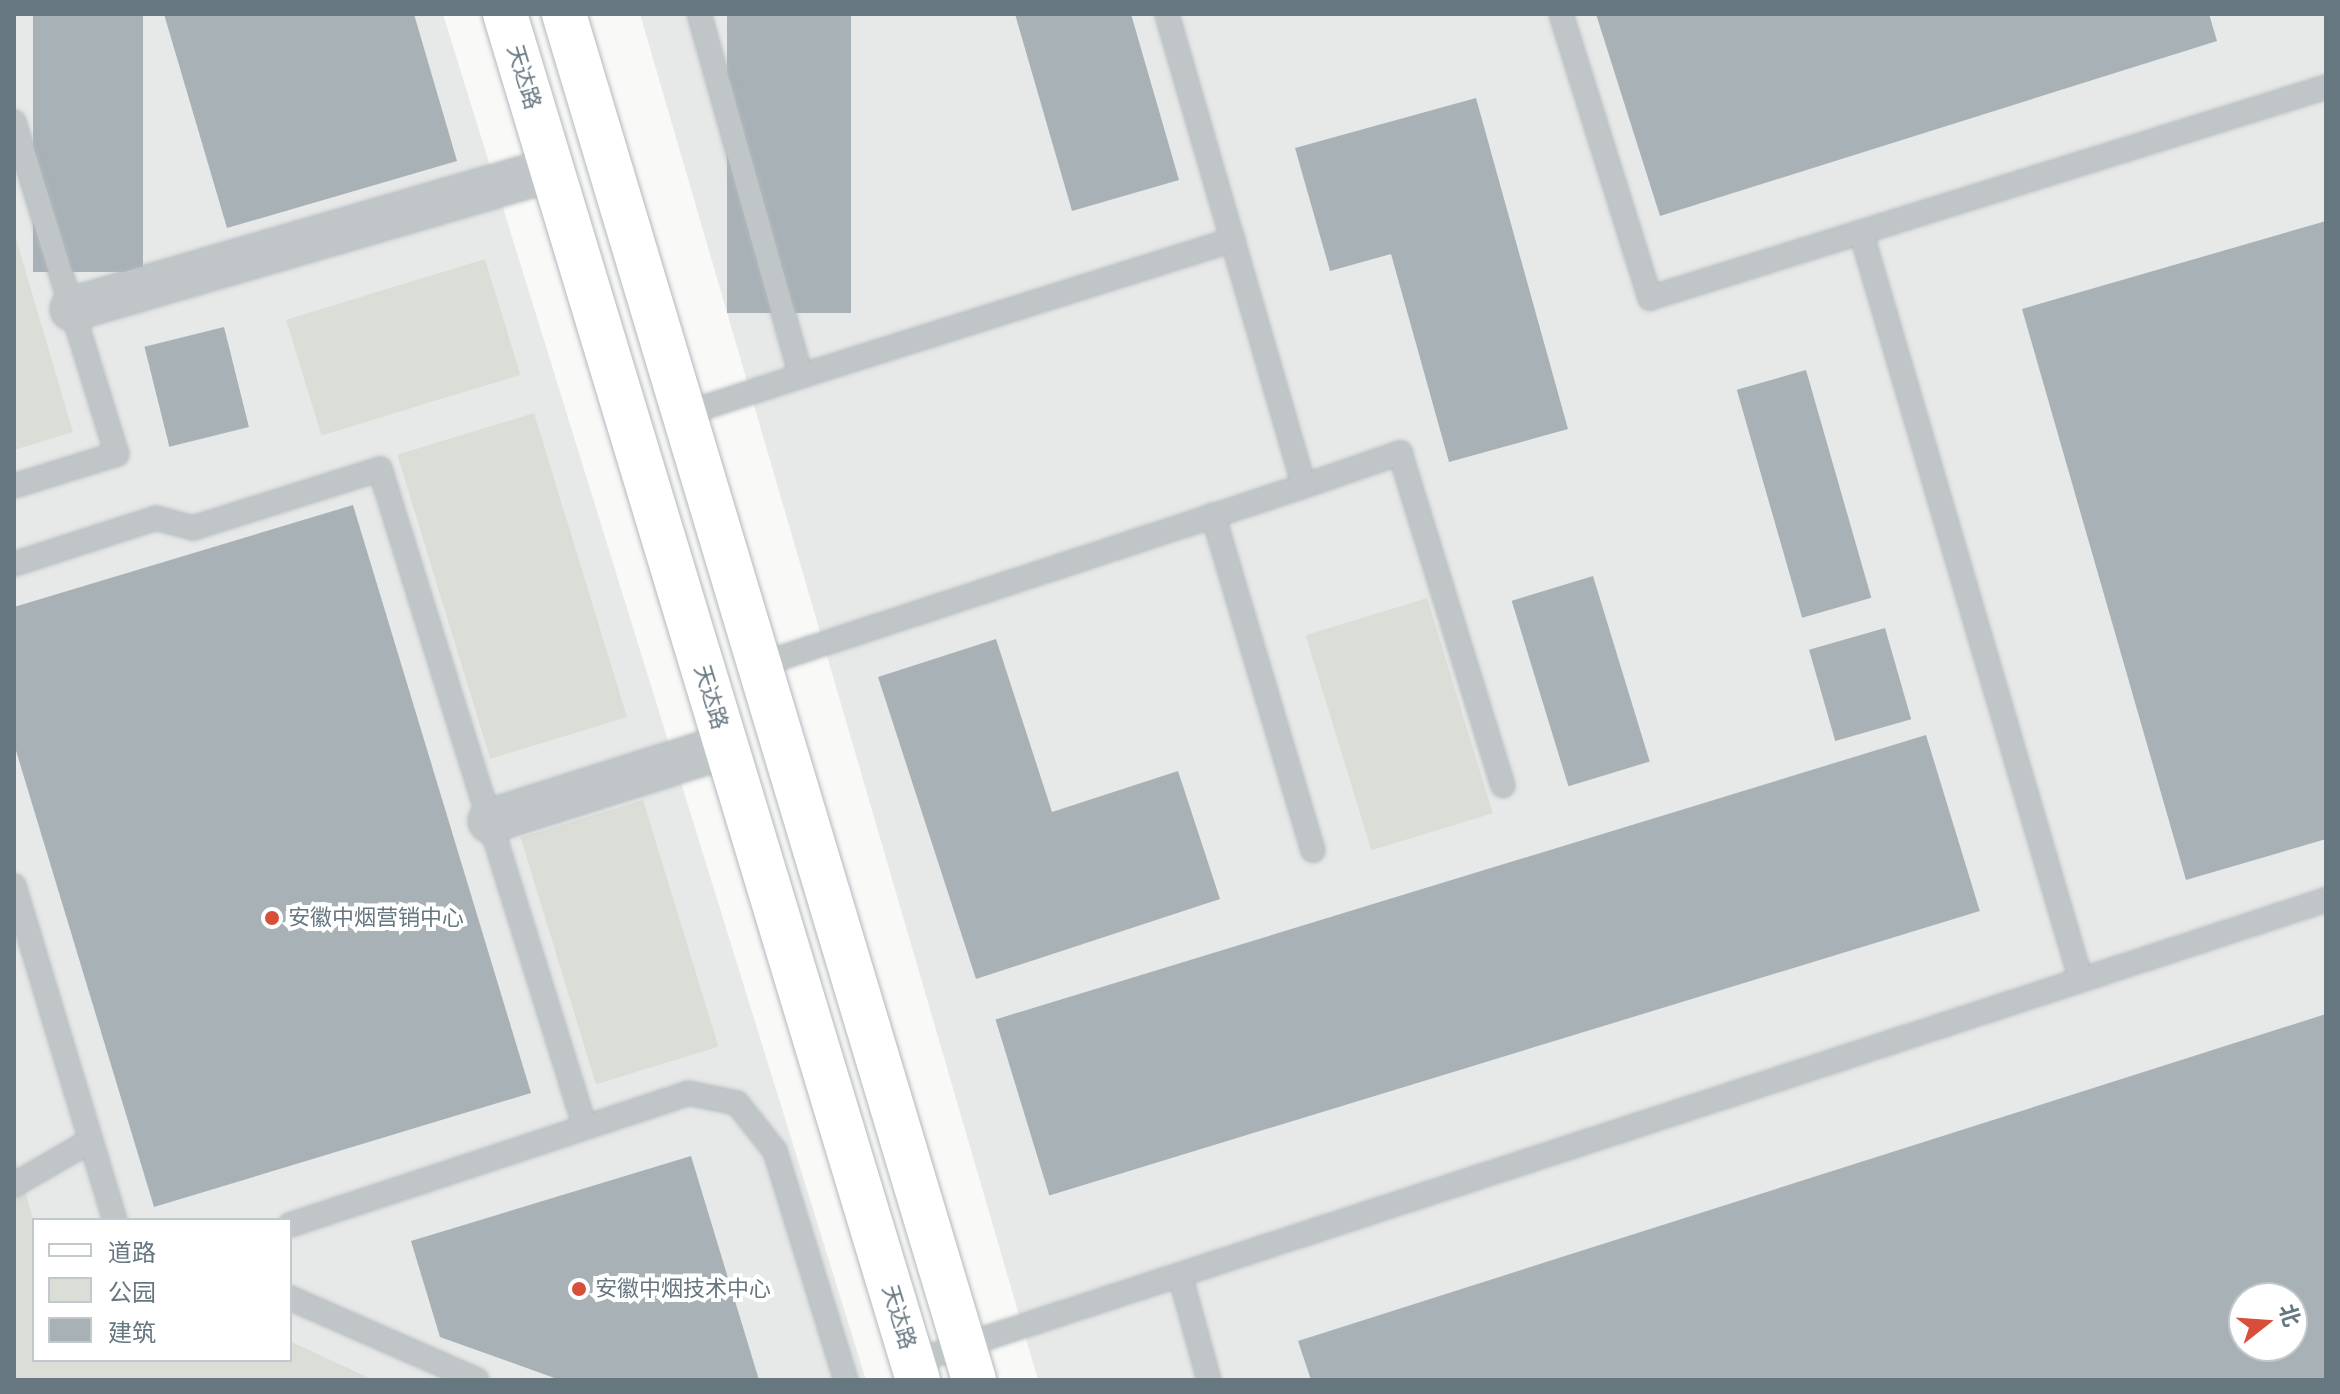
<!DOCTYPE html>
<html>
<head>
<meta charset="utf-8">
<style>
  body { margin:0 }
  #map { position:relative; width:2340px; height:1394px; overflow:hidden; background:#f9f9f7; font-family:"Fira Sans","Noto Sans SC",sans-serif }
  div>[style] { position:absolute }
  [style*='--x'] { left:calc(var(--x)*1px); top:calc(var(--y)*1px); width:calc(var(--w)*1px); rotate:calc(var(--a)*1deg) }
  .built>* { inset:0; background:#e7e9e8 }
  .green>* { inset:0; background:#daded6; transform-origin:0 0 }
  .building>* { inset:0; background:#a8b1b6; transform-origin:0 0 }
  .roads { filter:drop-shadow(0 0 2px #b3b9bd) drop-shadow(0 0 2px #b3b9bd) }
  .lane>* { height:22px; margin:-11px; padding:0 11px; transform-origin:11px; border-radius:11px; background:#c0c5c8 }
  .street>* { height:42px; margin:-21px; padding:0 21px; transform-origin:21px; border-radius:21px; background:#c0c5c8 }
  .secondary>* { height:44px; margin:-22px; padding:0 22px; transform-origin:22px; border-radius:22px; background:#fff }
  .dots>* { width:22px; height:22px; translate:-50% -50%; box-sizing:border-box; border:4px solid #fff; border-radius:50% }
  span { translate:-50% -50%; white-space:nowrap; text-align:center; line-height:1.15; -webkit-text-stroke:8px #fff; paint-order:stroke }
  .street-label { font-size:22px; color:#667780 }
  .poi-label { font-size:22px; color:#667780 }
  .left { translate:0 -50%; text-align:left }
  .frame { position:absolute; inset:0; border:16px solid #667780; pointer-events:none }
  .legend { position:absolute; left:32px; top:1218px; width:260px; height:144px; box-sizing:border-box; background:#fff; border:2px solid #c2c9cc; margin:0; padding:10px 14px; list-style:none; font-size:24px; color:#667780 }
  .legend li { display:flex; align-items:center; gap:16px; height:40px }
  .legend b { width:40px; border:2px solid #c2c9cc }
  .north { position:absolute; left:2228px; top:1282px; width:80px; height:80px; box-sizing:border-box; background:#fff; border:2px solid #c2c9cc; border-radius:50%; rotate:73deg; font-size:22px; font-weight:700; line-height:32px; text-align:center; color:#667780 }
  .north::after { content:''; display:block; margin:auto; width:28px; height:36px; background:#d74f39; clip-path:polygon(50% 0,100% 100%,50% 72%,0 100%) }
</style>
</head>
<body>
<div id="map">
  <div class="built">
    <div style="clip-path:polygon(14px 14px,443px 14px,866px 1380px,374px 1380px,290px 1341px,290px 1220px,32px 1221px,14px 1153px)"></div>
    <div style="clip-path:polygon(evenodd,640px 14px,2326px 14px,2326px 1380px,1038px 1380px,640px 14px,2244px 1298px,2292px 1298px,2292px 1346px,2244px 1346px,2244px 1298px)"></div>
  </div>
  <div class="green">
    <div style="clip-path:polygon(14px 232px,73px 432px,14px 450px)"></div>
    <div style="left:485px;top:259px;width:121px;height:208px;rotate:73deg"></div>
    <div style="left:534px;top:413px;width:318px;height:143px;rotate:73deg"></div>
    <div style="left:1427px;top:598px;width:225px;height:127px;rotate:73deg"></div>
    <div style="left:643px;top:800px;width:258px;height:128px;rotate:73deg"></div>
    <div style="clip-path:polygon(14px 1153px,34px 1222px,34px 1360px,290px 1360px,290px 1341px,374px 1380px,14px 1380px)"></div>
  </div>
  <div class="building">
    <div style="left:33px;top:14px;width:110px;height:258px"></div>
    <div style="clip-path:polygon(164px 14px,414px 14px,457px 161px,227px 228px)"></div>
    <div style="left:727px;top:14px;width:124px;height:299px"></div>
    <div style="clip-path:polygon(1015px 14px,1131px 14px,1179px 180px,1072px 211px)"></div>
    <div style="clip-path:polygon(1596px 14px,2209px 14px,2217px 41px,1660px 216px)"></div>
    <div style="clip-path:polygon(1476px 98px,1568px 429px,1449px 462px,1391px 254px,1330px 271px,1295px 148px)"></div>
    <div style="clip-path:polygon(2326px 221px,2326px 839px,2186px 880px,2022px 309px)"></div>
    <div style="left:224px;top:327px;width:103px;height:82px;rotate:76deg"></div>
    <div style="left:1806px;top:370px;width:237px;height:72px;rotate:74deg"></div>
    <div style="clip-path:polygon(353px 505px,531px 1093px,154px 1207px,14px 744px,14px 607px)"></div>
    <div style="left:1593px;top:576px;width:194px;height:85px;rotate:73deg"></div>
    <div style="left:1885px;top:628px;width:95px;height:79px;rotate:74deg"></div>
    <div style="clip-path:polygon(996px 639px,1052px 812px,1178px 771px,1220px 899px,976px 979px,878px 677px)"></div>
    <div style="left:1926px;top:735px;width:184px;height:973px;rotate:73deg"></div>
    <div style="clip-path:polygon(evenodd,2326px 1014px,2326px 1380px,1311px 1380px,1298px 1341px,2326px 1014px,2244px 1298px,2292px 1298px,2292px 1346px,2244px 1346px,2244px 1298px)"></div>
    <div style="clip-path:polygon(691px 1156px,759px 1380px,560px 1380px,440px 1337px,411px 1241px)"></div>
  </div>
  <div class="roads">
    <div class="lane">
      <div style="--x:1561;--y:14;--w:298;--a:72.6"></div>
      <div style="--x:1650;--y:298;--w:708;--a:-17.33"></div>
      <div style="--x:14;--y:122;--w:348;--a:72.8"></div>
      <div style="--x:117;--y:454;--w:108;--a:162.7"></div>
      <div style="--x:1861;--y:232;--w:780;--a:73.61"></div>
      <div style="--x:801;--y:376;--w:453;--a:-17.5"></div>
      <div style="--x:684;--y:414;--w:123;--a:-18"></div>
      <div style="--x:801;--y:376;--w:376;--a:-105.7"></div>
      <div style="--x:1304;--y:486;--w:102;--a:-19"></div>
      <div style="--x:1400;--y:453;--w:348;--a:72.8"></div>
      <div style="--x:1213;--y:515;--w:350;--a:73.4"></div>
      <div style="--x:14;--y:564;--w:149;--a:-17.9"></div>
      <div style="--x:156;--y:518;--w:38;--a:15"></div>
      <div style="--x:193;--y:528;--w:196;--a:-17.5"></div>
      <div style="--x:380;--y:469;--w:689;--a:72.7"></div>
      <div style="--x:759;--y:665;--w:574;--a:-18.18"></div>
      <div style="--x:1304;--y:486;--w:491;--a:-106.2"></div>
      <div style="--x:14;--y:886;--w:349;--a:73.2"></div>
      <div style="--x:14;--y:1185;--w:88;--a:-30.1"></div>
      <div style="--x:290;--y:1225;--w:419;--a:-18.3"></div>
      <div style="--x:688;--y:1093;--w:50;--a:11.5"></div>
      <div style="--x:737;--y:1103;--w:61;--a:51.6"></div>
      <div style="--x:775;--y:1151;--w:240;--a:72.8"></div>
      <div style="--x:1180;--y:1275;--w:109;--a:74.6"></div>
      <div style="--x:290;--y:1298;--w:204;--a:23.7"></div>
      <div style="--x:913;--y:1362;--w:1487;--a:-18.11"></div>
    </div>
    <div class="street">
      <div style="--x:72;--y:309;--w:499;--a:-16.2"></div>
      <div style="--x:490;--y:821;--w:248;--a:-17.6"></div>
    </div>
    <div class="secondary">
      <div style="--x:505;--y:14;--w:1427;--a:73.18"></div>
      <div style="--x:564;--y:14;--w:1426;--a:73.29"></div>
    </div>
  </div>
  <div class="dots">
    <div style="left:272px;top:918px;background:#d74f39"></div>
    <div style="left:579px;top:1289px;background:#d74f39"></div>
  </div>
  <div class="street-label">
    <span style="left:524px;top:77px;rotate:73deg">天达路</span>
    <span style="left:711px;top:697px;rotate:73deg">天达路</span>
    <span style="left:899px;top:1317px;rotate:73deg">天达路</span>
  </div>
  <div class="poi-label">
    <span class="left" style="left:288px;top:918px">安徽中烟营销中心</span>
    <span class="left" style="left:595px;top:1289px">安徽中烟技术中心</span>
  </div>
  <div class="frame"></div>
  <ul class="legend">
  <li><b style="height:10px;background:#fff"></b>道路</li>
  <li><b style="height:22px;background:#daded6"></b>公园</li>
  <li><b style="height:22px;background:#a8b1b6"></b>建筑</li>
  </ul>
  <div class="north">北</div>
</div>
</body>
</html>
